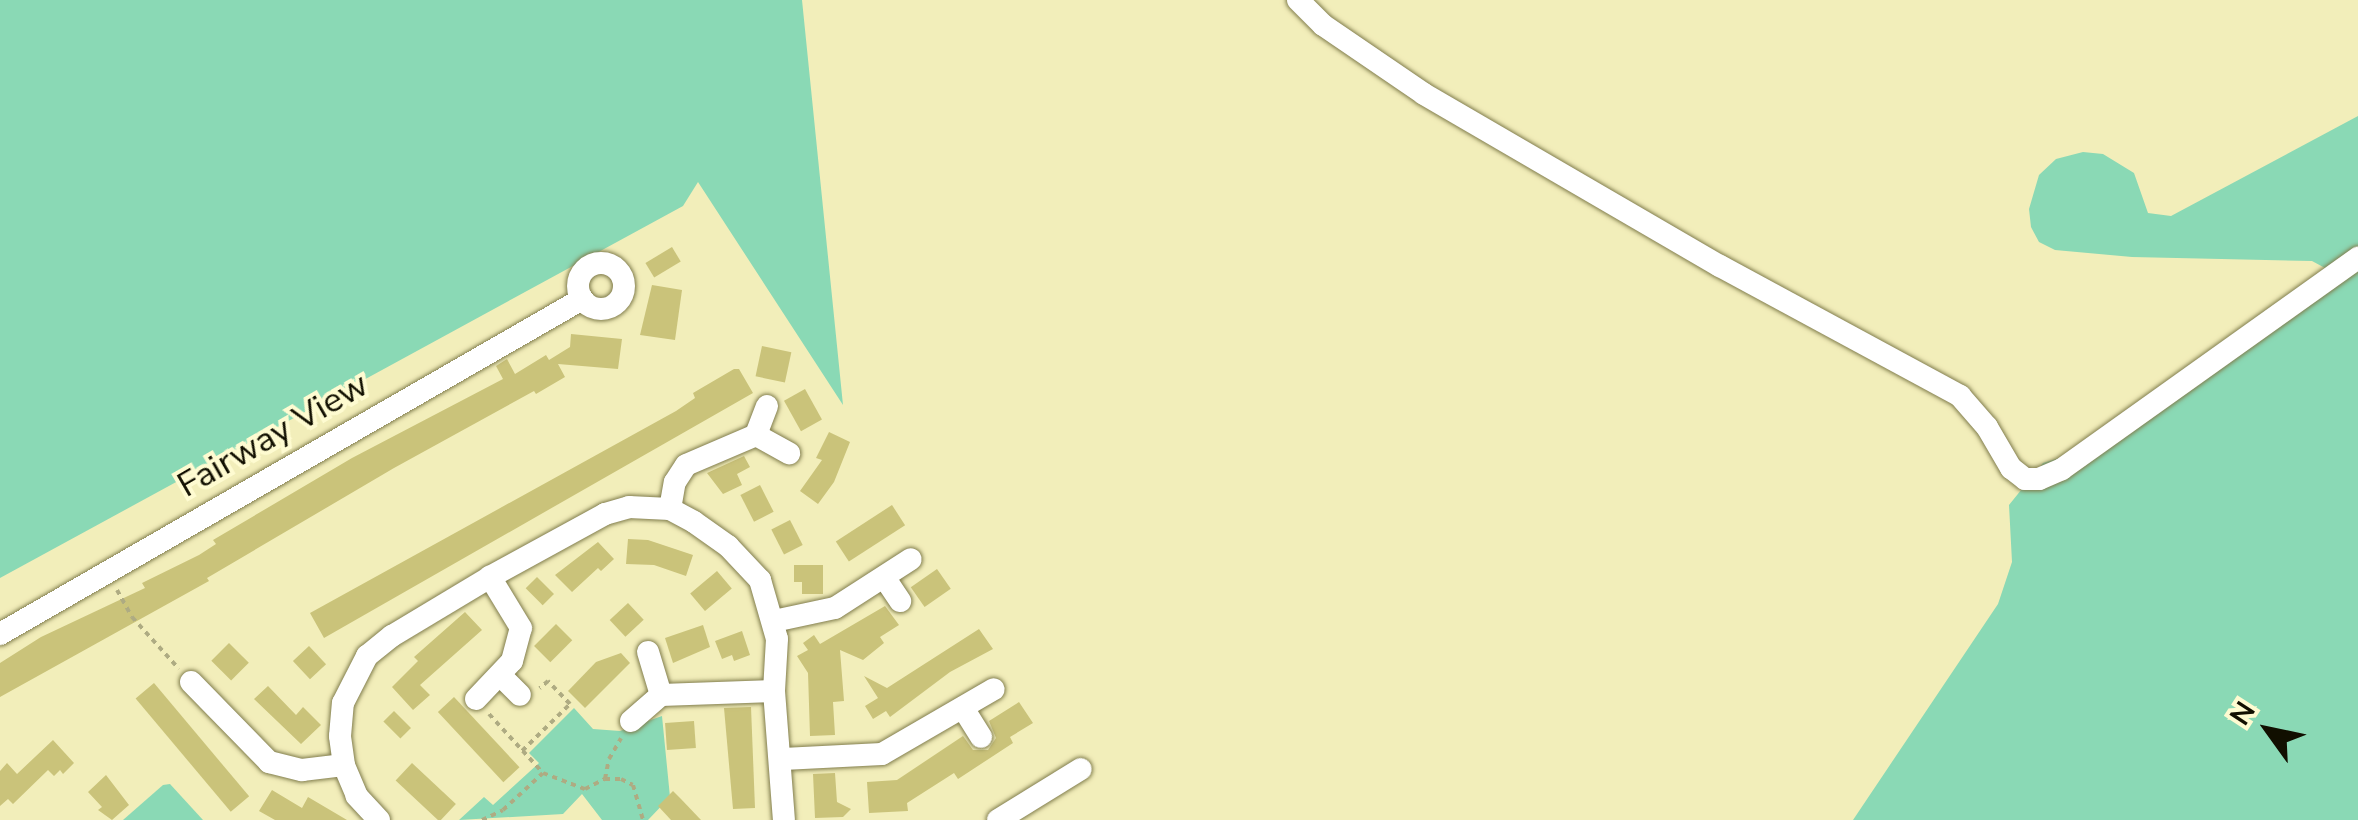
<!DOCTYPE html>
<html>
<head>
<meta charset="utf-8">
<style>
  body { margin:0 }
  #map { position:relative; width:2358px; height:820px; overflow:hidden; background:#f2eeba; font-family:"Nunito Sans",sans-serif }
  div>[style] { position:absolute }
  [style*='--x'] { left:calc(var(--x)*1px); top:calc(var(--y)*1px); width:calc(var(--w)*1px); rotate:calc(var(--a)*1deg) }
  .green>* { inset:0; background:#8ad9b5 }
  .building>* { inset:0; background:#cac37a; transform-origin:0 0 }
  .path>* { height:4px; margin-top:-2px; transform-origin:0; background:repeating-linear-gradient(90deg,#aeab82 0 5px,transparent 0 10px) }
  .roads { filter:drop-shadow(0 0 2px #817d4d) drop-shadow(0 0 2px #817d4d) }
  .minor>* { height:22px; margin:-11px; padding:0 11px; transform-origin:11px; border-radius:11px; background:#fff }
  .minor>.ring { margin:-11px; padding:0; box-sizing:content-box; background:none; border:22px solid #fff; border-radius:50% }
  span { translate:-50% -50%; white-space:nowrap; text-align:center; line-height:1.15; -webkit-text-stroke:8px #fefbd1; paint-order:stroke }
  .street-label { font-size:35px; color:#110f00 }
  .north { position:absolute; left:2218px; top:680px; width:100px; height:100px; -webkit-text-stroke:8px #fefbd1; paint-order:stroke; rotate:303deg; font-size:28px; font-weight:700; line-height:40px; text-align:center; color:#110f00 }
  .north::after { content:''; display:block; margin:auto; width:35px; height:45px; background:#110f00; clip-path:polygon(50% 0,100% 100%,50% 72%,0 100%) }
</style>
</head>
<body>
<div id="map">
  <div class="green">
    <div style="clip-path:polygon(0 0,802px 0,843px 405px,698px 182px,683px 206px,0 578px)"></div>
    <div style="clip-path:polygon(2358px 116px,2358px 820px,1853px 820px,1998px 604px,2012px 562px,2009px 505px,2043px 463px,2059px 458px,2325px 268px,2312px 261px,2132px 257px,2055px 250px,2039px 242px,2031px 227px,2029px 209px,2039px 175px,2056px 159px,2083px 152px,2103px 154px,2134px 173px,2148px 213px,2171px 216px)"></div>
    <div style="clip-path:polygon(574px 708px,593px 729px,620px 731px,662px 716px,670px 797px,648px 820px,602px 820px,582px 794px,563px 814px,459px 820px,484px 797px,493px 805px,539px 763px,529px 753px)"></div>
    <div style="clip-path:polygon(170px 784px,203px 820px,123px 820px,163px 785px)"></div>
  </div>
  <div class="building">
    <div style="left:672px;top:247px;width:17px;height:31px;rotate:59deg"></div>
    <div style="clip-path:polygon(652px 285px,682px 290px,675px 340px,640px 335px)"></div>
    <div style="clip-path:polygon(571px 334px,622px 339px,618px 369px,558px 364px,565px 377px,536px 394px,534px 391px,394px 468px,207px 578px,209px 581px,0 697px,0 663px,41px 637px,145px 588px,142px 583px,199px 555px,216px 544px,213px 540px,352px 458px,503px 379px,496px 366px,507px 359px,515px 374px,546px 355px,549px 360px,570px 347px)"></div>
    <div style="left:762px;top:346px;width:30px;height:31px;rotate:12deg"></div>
    <div style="clip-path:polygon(734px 369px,739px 369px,753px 393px,324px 638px,310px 613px,676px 411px,695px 398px,693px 393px)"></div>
    <div style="left:805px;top:389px;width:35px;height:24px;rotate:61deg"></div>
    <div style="clip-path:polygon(829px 432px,850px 442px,834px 482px,818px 504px,800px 491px,822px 460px,816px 458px)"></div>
    <div style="clip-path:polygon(744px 456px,750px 467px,737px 474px,742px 485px,723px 494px,707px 473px)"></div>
    <div style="left:760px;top:485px;width:30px;height:22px;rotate:63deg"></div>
    <div style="left:892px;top:505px;width:24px;height:67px;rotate:57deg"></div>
    <div style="left:790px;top:520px;width:28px;height:21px;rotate:63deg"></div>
    <div style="clip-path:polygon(628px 539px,648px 540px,693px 555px,686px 576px,654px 565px,626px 564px)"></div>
    <div style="clip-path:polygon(598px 542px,614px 559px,601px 571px,598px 568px,572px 592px,555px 575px)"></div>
    <div style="clip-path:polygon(794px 565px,823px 565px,823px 594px,802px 594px,802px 582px,794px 582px)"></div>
    <div style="left:937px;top:569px;width:24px;height:32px;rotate:55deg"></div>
    <div style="left:717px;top:571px;width:23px;height:35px;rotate:50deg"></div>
    <div style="left:537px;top:577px;width:24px;height:16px;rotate:45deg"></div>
    <div style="left:628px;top:603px;width:23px;height:25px;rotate:47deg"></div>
    <div style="clip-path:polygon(885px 606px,899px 625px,880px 637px,884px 643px,863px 660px,840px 650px,844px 701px,833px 702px,835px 735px,810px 736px,808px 673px,797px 656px,808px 650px,803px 643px,814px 635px,820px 644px)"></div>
    <div style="clip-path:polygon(465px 612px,482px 630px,420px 685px,430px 695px,413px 710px,392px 687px,418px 661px,414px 657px)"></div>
    <div style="left:556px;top:624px;width:23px;height:31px;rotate:45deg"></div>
    <div style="clip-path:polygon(703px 625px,710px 647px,673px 663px,665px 638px)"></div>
    <div style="clip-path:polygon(979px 629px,993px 649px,950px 672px,890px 717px,886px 711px,873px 719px,865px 706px,878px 698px,864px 676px,887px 688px)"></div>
    <div style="clip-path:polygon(742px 631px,750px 655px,734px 661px,732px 655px,722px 659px,715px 641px)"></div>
    <div style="left:229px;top:643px;width:28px;height:25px;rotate:45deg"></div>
    <div style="left:309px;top:646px;width:25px;height:22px;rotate:47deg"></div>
    <div style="clip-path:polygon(621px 653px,630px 663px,585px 708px,568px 691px,596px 662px)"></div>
    <div style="left:154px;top:683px;width:148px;height:24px;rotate:50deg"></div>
    <div style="clip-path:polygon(268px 686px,296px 715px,303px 707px,321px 725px,301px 744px,254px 699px)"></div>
    <div style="left:454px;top:697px;width:96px;height:22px;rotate:47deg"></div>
    <div style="clip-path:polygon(1019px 702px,1033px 723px,1010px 737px,1013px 743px,958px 779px,954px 773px,907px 803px,908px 811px,869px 813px,867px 782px,897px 780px,963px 736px,973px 750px,988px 750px,996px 738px,989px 721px)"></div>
    <div style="clip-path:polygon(751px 707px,755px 808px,733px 809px,724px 708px)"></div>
    <div style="left:394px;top:711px;width:24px;height:15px;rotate:45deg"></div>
    <div style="left:694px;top:721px;width:27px;height:29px;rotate:86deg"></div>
    <div style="clip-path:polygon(53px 740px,74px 763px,63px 774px,60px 770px,54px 776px,48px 770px,13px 804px,8px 799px,0 806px,0 771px,7px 763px,17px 774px)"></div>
    <div style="left:412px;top:763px;width:60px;height:24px;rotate:43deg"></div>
    <div style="clip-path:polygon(835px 773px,837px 802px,851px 809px,843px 817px,815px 818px,813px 774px)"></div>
    <div style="clip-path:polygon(106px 775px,129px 805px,112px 820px,98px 810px,102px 807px,88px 792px)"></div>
    <div style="clip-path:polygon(272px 790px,302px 808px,308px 797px,347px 820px,275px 820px,259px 811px)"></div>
    <div style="clip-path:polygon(673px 791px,681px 799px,701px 820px,671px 820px,658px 806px)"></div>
  </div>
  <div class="path">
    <div style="--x:117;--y:590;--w:31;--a:61"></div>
    <div style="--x:132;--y:617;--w:70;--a:47.9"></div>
    <div style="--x:489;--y:714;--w:80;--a:47.5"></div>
    <div style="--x:522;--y:751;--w:67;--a:-44.4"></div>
    <div style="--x:570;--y:704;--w:32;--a:-134"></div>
    <div style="--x:548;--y:681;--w:11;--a:139"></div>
    <div style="--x:605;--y:779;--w:20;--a:-79"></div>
    <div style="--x:609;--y:759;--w:24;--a:-60"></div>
    <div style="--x:482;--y:820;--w:23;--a:-25"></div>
    <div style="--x:503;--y:810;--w:54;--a:-42.8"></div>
    <div style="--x:543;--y:773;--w:45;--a:20.9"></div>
    <div style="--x:585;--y:789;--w:22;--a:-27"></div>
    <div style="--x:605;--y:779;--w:16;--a:0"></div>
    <div style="--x:621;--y:779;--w:13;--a:27"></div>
    <div style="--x:633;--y:785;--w:36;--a:74"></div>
  </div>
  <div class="roads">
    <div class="minor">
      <div style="--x:1298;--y:0;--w:35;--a:45"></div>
      <div style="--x:1323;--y:25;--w:122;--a:34.3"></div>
      <div style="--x:1424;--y:94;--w:342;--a:30.2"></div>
      <div style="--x:1720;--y:266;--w:273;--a:28.4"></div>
      <div style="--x:1960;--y:396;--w:41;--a:48.9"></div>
      <div style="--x:1987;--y:427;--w:48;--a:59.7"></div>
      <div style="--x:2011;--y:468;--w:18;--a:38"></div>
      <div style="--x:2025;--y:479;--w:14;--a:0"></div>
      <div style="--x:2039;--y:479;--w:25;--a:-23"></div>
      <div style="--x:2062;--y:469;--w:364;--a:-35.5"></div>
      <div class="ring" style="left:578px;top:263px;width:24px;height:24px"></div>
      <div style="--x:767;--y:406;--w:31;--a:111"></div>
      <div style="--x:756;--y:435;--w:38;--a:29"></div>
      <div style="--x:670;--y:509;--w:27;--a:-80"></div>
      <div style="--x:675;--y:482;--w:20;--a:-57"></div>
      <div style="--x:686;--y:465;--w:76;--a:-23.2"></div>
      <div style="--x:884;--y:577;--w:29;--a:56"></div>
      <div style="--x:774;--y:621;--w:62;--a:-12"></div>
      <div style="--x:835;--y:608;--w:90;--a:-32.8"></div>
      <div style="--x:0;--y:634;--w:672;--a:-29.92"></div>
      <div style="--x:500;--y:675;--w:28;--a:45"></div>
      <div style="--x:191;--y:682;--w:112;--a:45.7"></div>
      <div style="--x:269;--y:762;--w:34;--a:14"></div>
      <div style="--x:302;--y:770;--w:42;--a:-6.8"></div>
      <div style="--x:661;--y:695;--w:113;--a:-2"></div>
      <div style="--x:476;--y:699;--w:52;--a:-46.5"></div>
      <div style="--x:512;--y:661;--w:34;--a:-75"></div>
      <div style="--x:521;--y:628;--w:60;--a:-121.3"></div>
      <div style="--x:963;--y:708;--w:34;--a:58"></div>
      <div style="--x:631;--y:721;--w:40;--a:-41"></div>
      <div style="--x:661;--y:695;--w:45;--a:-106.8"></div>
      <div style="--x:783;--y:759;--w:99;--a:-2.9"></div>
      <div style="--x:882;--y:754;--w:129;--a:-30.1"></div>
      <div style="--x:379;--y:820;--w:33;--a:-133"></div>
      <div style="--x:357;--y:796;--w:34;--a:-113"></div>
      <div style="--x:344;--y:765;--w:29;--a:-98"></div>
      <div style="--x:340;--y:736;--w:33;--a:-85"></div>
      <div style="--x:343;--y:703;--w:53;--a:-62.9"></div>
      <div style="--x:367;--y:656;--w:32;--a:-39"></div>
      <div style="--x:392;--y:636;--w:114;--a:-31"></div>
      <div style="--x:490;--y:577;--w:131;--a:-28.7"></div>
      <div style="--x:605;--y:514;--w:25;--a:-16"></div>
      <div style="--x:629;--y:507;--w:41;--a:2.8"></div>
      <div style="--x:670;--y:509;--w:27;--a:28"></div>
      <div style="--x:694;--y:522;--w:42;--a:35.2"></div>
      <div style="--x:728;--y:546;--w:47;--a:46.7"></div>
      <div style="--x:760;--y:580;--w:61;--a:73.9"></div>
      <div style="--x:777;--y:639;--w:52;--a:93.3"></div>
      <div style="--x:774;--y:691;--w:129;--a:85.6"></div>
      <div style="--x:998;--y:820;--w:97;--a:-31.6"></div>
    </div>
  </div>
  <div class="street-label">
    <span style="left:273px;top:435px;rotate:-30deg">Fairway View</span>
  </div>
  <div class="north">N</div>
</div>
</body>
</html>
